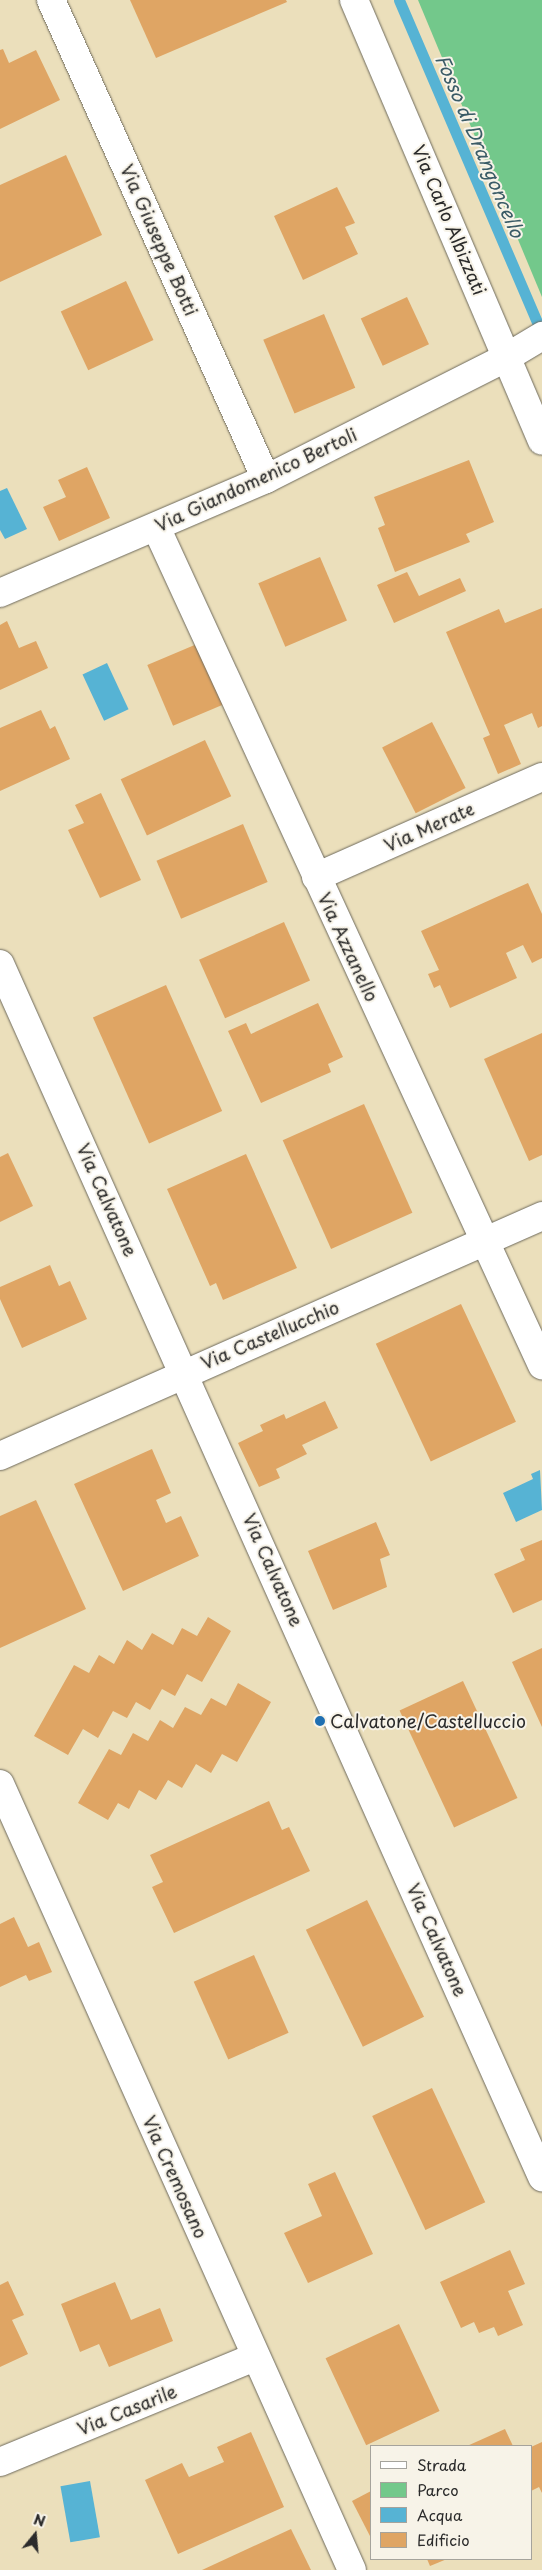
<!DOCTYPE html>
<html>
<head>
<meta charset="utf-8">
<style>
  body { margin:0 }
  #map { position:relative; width:542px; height:2570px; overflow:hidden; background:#ebdfbb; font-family:"Playpen Sans",sans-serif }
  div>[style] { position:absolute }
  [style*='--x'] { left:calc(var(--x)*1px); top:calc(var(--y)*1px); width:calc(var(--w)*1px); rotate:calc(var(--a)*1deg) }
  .green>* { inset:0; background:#73c88b }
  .water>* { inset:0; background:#56b3d4; transform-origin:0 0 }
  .stream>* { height:11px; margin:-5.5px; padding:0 5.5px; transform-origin:5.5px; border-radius:5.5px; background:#56b3d4 }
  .building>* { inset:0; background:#dfa564; transform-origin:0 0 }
  .roads { filter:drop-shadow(0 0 1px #6e6a5d) drop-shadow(0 0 1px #6e6a5d) }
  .minor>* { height:28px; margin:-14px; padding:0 14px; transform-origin:14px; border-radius:14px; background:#fff }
  .dots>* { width:14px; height:14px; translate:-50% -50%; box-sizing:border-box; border:2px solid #f7f3e8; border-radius:50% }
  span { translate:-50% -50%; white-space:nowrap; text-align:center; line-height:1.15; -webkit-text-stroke:4px #f7f3e8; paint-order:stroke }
  .street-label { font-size:18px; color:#2b2b2b }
  .poi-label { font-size:18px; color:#2b2b2b }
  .left { translate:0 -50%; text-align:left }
  .water-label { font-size:19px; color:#3a5b66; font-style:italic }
  .legend { position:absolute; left:370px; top:2445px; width:162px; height:115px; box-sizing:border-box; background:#f7f3e8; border:1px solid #a5a39c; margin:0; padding:6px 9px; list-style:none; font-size:15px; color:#2b2b2b }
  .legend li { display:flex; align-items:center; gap:10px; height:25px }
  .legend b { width:25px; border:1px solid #a5a39c }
  .north { position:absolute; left:10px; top:2510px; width:50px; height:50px; -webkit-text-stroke:4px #f7f3e8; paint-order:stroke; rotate:17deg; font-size:14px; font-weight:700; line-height:20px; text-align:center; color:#2b2b2b }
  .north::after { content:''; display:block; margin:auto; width:18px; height:22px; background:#2b2b2b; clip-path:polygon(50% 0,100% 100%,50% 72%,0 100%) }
</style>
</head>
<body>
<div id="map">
  <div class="green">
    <div style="clip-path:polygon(418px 0,542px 0,542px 297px)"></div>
  </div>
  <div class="water">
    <div style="clip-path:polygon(7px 488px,27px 529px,5px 539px,0 530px,0 491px)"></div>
    <div style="left:107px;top:663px;width:51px;height:27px;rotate:65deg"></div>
    <div style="clip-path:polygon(540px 1470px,542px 1510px,516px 1522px,503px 1493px,533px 1479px,531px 1474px)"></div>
    <div style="left:90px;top:2481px;width:57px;height:30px;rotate:80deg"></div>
  </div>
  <div class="stream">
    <div style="--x:399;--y:0;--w:362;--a:66.8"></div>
  </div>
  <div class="building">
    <div style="clip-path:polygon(130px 0,286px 0,287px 2px,156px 58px)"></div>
    <div style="clip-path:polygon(3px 49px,9px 63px,36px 50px,60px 100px,0 129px,0 50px)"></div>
    <div style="clip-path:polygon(66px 155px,102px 235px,0 282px,0 185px)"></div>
    <div style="clip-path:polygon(337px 187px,355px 223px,345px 227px,358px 254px,303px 280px,274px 216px)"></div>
    <div style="left:126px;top:281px;width:65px;height:72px;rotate:65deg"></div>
    <div style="left:407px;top:297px;width:52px;height:51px;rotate:65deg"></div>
    <div style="left:324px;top:314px;width:80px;height:66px;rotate:67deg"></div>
    <div style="clip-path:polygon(469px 460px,494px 522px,466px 534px,470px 542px,395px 572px,378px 528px,385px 525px,374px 497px)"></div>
    <div style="clip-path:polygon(87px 467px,110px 518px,59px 541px,43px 507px,66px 497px,58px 480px)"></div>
    <div style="left:320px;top:557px;width:69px;height:67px;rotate:67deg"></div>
    <div style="clip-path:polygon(407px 572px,419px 596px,460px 578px,466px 591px,394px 623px,377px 585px)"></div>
    <div style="clip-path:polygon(542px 608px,542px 726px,538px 728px,532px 713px,504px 725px,521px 764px,498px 774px,483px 738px,490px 735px,446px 632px,499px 609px,505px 623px)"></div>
    <div style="clip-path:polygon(7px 621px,19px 648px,36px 641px,48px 668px,0 690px,0 625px)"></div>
    <div style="left:197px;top:644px;width:66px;height:54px;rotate:67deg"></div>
    <div style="clip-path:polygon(41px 710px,50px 729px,55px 726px,70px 759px,0 791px,0 728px)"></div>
    <div style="left:432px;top:722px;width:74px;height:56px;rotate:63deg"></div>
    <div style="left:205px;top:740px;width:62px;height:93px;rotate:65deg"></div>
    <div style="clip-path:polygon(101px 793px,141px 880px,100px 898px,68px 830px,84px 823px,75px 805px)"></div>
    <div style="left:243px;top:824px;width:63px;height:94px;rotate:67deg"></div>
    <div style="clip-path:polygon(528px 883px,542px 914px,542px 958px,532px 963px,523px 945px,506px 953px,517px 978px,450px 1008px,440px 985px,434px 988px,428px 974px,439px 970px,421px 931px)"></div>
    <div style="left:284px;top:922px;width:64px;height:93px;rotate:66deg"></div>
    <div style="left:166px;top:985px;width:138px;height:80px;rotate:66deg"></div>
    <div style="clip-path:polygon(318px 1003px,343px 1057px,328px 1064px,331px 1072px,261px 1103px,228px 1031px,246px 1023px,251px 1034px)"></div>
    <div style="clip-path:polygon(542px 1033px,542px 1155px,529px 1161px,484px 1059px)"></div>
    <div style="left:364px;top:1104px;width:119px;height:89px;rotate:66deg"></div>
    <div style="clip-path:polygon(8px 1153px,33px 1206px,0 1222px,0 1157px)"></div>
    <div style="clip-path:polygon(246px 1154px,297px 1268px,223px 1300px,216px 1283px,210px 1286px,167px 1189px)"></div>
    <div style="clip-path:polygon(50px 1265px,59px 1286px,70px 1281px,87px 1319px,22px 1348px,0 1299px,0 1287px)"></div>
    <div style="left:461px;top:1304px;width:130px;height:94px;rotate:65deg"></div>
    <div style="clip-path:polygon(325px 1401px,338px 1428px,302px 1445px,307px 1454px,276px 1469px,280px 1478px,259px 1487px,238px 1443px,263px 1431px,260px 1425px,284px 1414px,286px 1419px)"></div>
    <div style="clip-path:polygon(152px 1449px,171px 1493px,156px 1500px,166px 1523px,181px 1516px,199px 1556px,123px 1591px,74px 1484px)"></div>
    <div style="clip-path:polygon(36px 1500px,86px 1609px,0 1648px,0 1516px)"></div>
    <div style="clip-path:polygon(376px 1522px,390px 1555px,380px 1559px,387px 1587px,333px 1610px,308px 1551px)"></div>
    <div style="clip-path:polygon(542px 1540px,542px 1600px,513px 1613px,494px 1574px,525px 1560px,520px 1549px)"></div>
    <div style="clip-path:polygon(208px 1617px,231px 1631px,202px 1682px,187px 1674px,175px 1696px,162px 1689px,150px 1710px,136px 1702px,127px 1718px,113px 1711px,98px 1738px,83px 1729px,68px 1755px,34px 1736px,74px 1665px,89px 1673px,99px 1655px,114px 1664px,127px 1640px,142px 1650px,152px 1633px,173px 1645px,182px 1628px,197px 1636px)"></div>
    <div style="clip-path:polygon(542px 1648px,542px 1727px,512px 1662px)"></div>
    <div style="left:463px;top:1681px;width:129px;height:70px;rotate:65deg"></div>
    <div style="clip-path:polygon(238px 1683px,271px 1702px,237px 1762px,222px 1754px,211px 1773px,196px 1764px,182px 1788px,168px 1780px,156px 1800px,139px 1790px,129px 1809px,118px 1803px,108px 1820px,78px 1803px,109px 1749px,121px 1755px,133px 1733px,148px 1741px,160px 1720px,173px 1728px,185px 1707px,201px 1715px,211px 1698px,226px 1706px)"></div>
    <div style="clip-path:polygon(269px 1801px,282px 1830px,289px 1827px,310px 1871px,174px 1933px,152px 1887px,163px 1882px,150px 1855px)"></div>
    <div style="left:367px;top:1900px;width:130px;height:68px;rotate:64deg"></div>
    <div style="clip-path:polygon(14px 1917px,28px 1947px,39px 1942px,52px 1972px,29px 1981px,26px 1975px,0 1987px,0 1924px)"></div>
    <div style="left:254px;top:1955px;width:85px;height:66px;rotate:66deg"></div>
    <div style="left:432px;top:2088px;width:126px;height:66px;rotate:65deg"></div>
    <div style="clip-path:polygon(335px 2172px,373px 2254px,308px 2283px,284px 2233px,322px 2216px,308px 2184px)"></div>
    <div style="clip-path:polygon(510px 2250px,525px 2284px,508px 2291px,523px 2325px,498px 2336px,494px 2327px,479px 2333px,474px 2322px,461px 2328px,440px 2282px)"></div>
    <div style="clip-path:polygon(8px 2281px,24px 2315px,12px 2320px,28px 2354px,0 2367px,0 2285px)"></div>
    <div style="clip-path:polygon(115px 2282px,131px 2320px,160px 2308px,173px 2341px,109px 2367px,99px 2344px,80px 2352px,61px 2304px)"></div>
    <div style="left:399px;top:2324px;width:96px;height:81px;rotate:65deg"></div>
    <div style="clip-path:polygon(505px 2429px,513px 2446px,467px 2446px)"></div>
    <div style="clip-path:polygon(251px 2432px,284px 2507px,178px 2554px,145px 2480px,182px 2463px,189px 2477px,224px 2462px,217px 2447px)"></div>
    <div style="clip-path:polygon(542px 2442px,542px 2493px,539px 2487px,531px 2491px,531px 2447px)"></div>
    <div style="clip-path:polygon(371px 2491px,371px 2538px,352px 2501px)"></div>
    <div style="clip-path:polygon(291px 2529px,311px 2570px,202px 2570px)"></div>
    <div style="clip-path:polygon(427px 2559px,447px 2559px,430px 2566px)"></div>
  </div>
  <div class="roads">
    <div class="minor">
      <div style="--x:51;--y:0;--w:525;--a:65.83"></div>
      <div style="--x:354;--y:0;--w:479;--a:66.9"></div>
      <div style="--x:156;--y:527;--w:923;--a:65.27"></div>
      <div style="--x:0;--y:593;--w:289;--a:-23.2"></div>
      <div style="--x:266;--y:479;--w:270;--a:-26.8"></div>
      <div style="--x:507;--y:357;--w:41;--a:-31"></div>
      <div style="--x:316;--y:877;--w:247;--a:-23.9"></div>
      <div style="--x:0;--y:964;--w:1329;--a:65.92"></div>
      <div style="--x:0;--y:1456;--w:593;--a:-23.88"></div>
      <div style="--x:0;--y:1784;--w:861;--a:65.88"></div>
      <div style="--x:0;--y:2462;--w:276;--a:-22.4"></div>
    </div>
  </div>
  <div class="dots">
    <div style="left:320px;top:1721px;background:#1f6fb2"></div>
  </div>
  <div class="street-label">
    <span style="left:449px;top:220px;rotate:67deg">Via Carlo Albizzati</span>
    <span style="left:159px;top:240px;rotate:66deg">Via Giuseppe Botti</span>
    <span style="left:256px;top:480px;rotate:-25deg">Via Giandomenico Bertoli</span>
    <span style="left:429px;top:827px;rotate:-24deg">Via Merate</span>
    <span style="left:348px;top:947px;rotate:65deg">Via Azzanello</span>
    <span style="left:107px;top:1200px;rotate:66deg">Via Calvatone</span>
    <span style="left:270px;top:1335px;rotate:-23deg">Via Castellucchio</span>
    <span style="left:273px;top:1570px;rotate:66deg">Via Calvatone</span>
    <span style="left:437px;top:1940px;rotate:66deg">Via Calvatone</span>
    <span style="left:175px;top:2177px;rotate:66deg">Via Cremosano</span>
    <span style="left:127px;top:2410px;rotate:-22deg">Via Casarile</span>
  </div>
  <div class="poi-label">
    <span class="left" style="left:330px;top:1721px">Calvatone/Castelluccio</span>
  </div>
  <div class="water-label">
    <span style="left:480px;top:146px;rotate:67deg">Fosso di Drangoncello</span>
  </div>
  <ul class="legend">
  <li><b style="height:6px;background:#fff"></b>Strada</li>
  <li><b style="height:14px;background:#73c88b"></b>Parco</li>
  <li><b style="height:14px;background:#56b3d4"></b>Acqua</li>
  <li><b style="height:14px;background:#dfa564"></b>Edificio</li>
  </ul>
  <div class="north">N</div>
</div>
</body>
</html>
